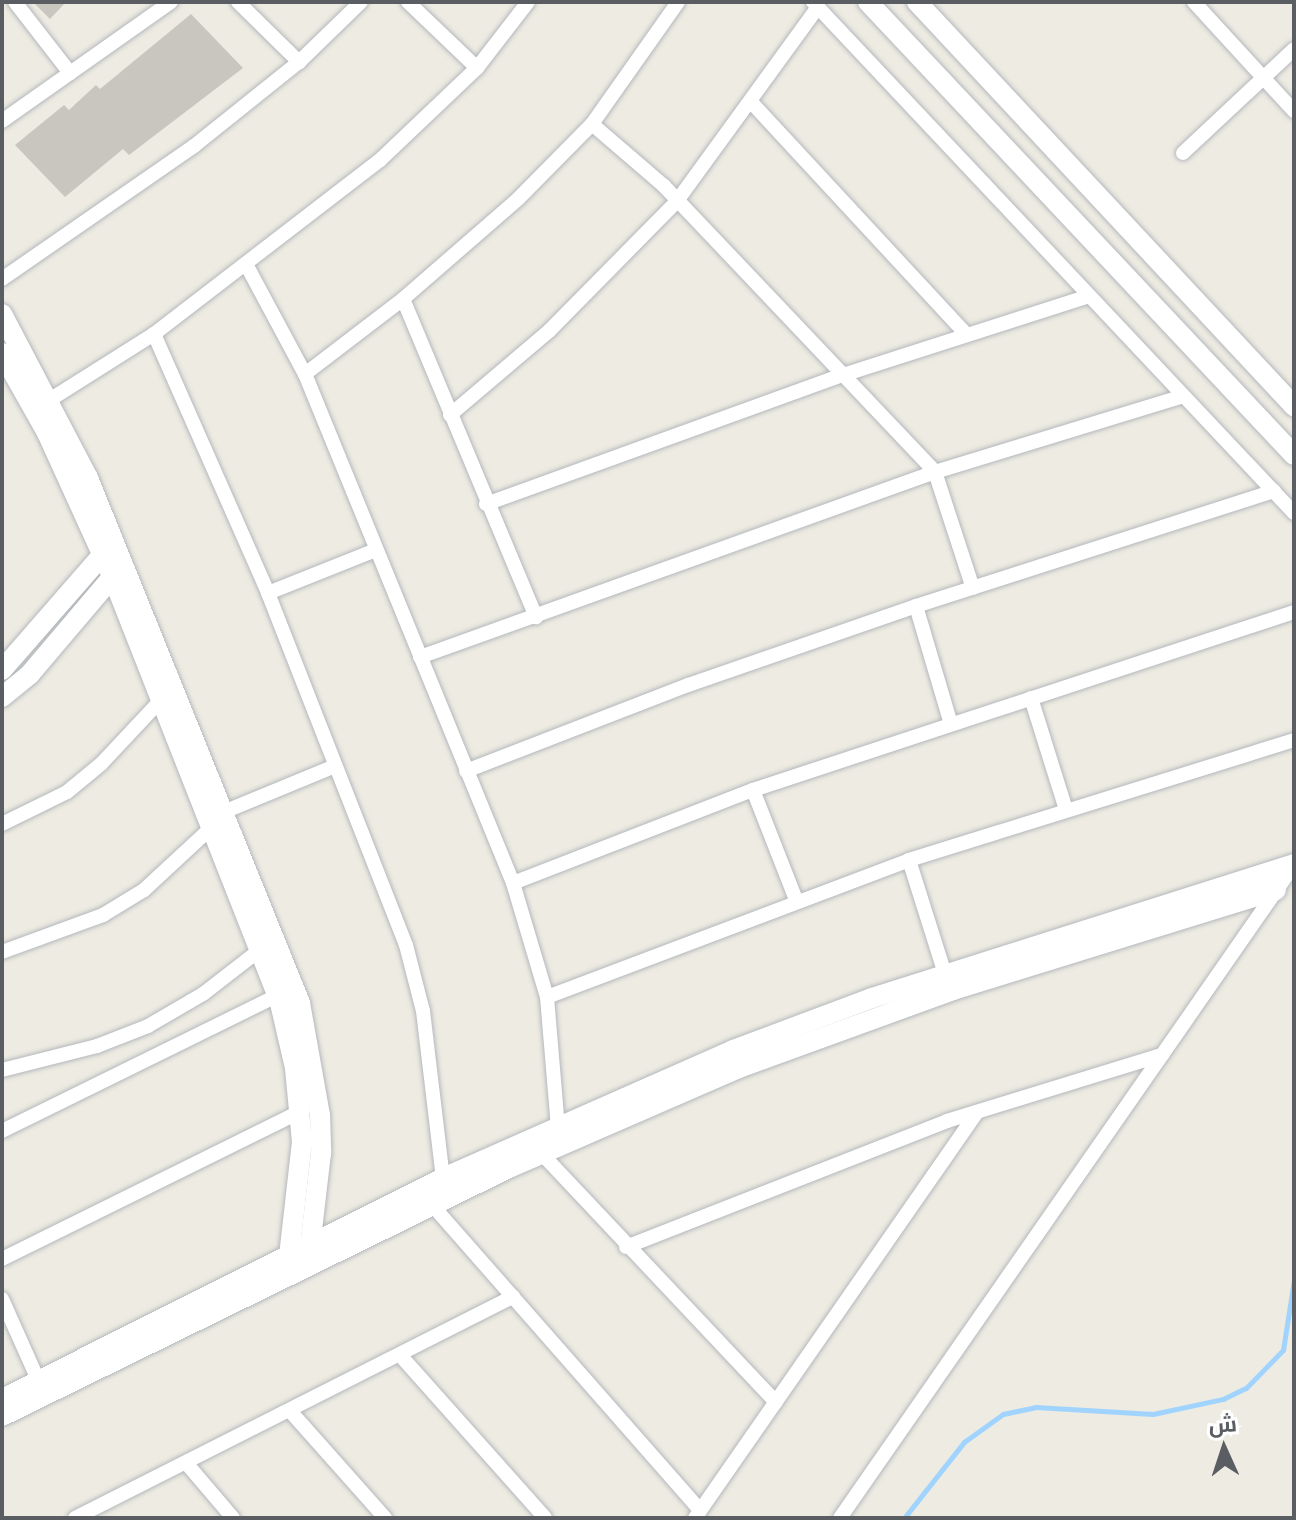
<!DOCTYPE html>
<html>
<head>
<meta charset="utf-8">
<style>
  body { margin:0 }
  #map { position:relative; width:1296px; height:1520px; overflow:hidden; background:#edebe2; font-family:"Archivo Narrow",Cairo,sans-serif }
  div>[style] { position:absolute }
  [style*='--x'] { left:calc(var(--x)*1px); top:calc(var(--y)*1px); width:calc(var(--w)*1px); rotate:calc(var(--a)*1deg) }
  .stream>* { height:5px; margin:-2.5px; padding:0 2.5px; transform-origin:2.5px; border-radius:2.5px; background:#a0d4ff }
  .building>* { inset:0; background:#c8c6bf }
  .roads { filter:drop-shadow(0 0 2px #b4b8bc) drop-shadow(0 0 2px #b4b8bc) }
  .street>* { height:14px; margin:-7px; padding:0 7px; transform-origin:7px; border-radius:7px; background:#fff }
  .secondary>* { height:20px; margin:-10px; padding:0 10px; transform-origin:10px; border-radius:10px; background:#fff }
  span { translate:-50% -50%; white-space:nowrap; text-align:center; line-height:1.15; -webkit-text-stroke:7px #fff; paint-order:stroke }
  .frame { position:absolute; inset:0; border:4px solid #5a5e63; pointer-events:none }
  .north { position:absolute; left:1184px; top:1408px; width:80px; height:80px; -webkit-text-stroke:6px #fff; paint-order:stroke; rotate:357deg; font-size:22px; font-weight:700; line-height:32px; text-align:center; color:#5a5e63 }
  .north::after { content:''; display:block; margin:auto; width:28px; height:36px; background:#5a5e63; clip-path:polygon(50% 0,100% 100%,50% 72%,0 100%) }
</style>
</head>
<body>
<div id="map">
  <div class="stream">
    <div style="--x:904;--y:1518;--w:97;--a:-51.7"></div>
    <div style="--x:964;--y:1442;--w:48;--a:-35.7"></div>
    <div style="--x:1003;--y:1414;--w:34;--a:-12"></div>
    <div style="--x:1036;--y:1407;--w:117;--a:3.4"></div>
    <div style="--x:1153;--y:1414;--w:72;--a:-12.1"></div>
    <div style="--x:1223;--y:1399;--w:25;--a:-26"></div>
    <div style="--x:1246;--y:1388;--w:53;--a:-45.8"></div>
    <div style="--x:1283;--y:1350;--w:71;--a:-81.1"></div>
  </div>
  <div class="building">
    <div style="clip-path:polygon(33px 2px,66px 2px,50px 19px)"></div>
    <div style="clip-path:polygon(191px 14px,243px 68px,129px 155px,123px 149px,65px 197px,15px 145px,64px 105px,69px 110px,96px 85px,100px 89px)"></div>
  </div>
  <div class="roads">
    <div class="street">
      <div style="--x:15;--y:2;--w:90;--a:52.2"></div>
      <div style="--x:238;--y:2;--w:86;--a:44.5"></div>
      <div style="--x:408;--y:2;--w:95;--a:43.7"></div>
      <div style="--x:813;--y:2;--w:702;--a:46.73"></div>
      <div style="--x:1194;--y:2;--w:148;--a:47.5"></div>
      <div style="--x:752;--y:103;--w:316;--a:47.2"></div>
      <div style="--x:2;--y:121;--w:207;--a:-35.2"></div>
      <div style="--x:592;--y:124;--w:95;--a:40.7"></div>
      <div style="--x:664;--y:186;--w:394;--a:46.5"></div>
      <div style="--x:935;--y:472;--w:122;--a:71.9"></div>
      <div style="--x:1183;--y:153;--w:152;--a:-43.1"></div>
      <div style="--x:247;--y:266;--w:123;--a:61.8"></div>
      <div style="--x:305;--y:374;--w:550;--a:67.77"></div>
      <div style="--x:513;--y:883;--w:119;--a:73.4"></div>
      <div style="--x:547;--y:997;--w:130;--a:85.2"></div>
      <div style="--x:2;--y:279;--w:234;--a:-34.7"></div>
      <div style="--x:194;--y:146;--w:134;--a:-38.7"></div>
      <div style="--x:299;--y:62;--w:86;--a:-44.1"></div>
      <div style="--x:403;--y:299;--w:345;--a:67.3"></div>
      <div style="--x:154;--y:334;--w:283;--a:66.2"></div>
      <div style="--x:268;--y:593;--w:378;--a:68.6"></div>
      <div style="--x:406;--y:945;--w:68;--a:75.6"></div>
      <div style="--x:423;--y:1011;--w:168;--a:83.2"></div>
      <div style="--x:305;--y:374;--w:123;--a:-37.4"></div>
      <div style="--x:403;--y:299;--w:152;--a:-41"></div>
      <div style="--x:518;--y:199;--w:105;--a:-45.4"></div>
      <div style="--x:592;--y:124;--w:149;--a:-54.8"></div>
      <div style="--x:51;--y:399;--w:122;--a:-32.3"></div>
      <div style="--x:154;--y:334;--w:285;--a:-37.6"></div>
      <div style="--x:380;--y:160;--w:134;--a:-43.5"></div>
      <div style="--x:477;--y:68;--w:83;--a:-52.3"></div>
      <div style="--x:450;--y:415;--w:130;--a:-40.3"></div>
      <div style="--x:549;--y:331;--w:182;--a:-45.4"></div>
      <div style="--x:677;--y:201;--w:240;--a:-54"></div>
      <div style="--x:486;--y:504;--w:380;--a:-19.9"></div>
      <div style="--x:843;--y:375;--w:258;--a:-17.8"></div>
      <div style="--x:268;--y:593;--w:116;--a:-21.7"></div>
      <div style="--x:916;--y:606;--w:123;--a:73.5"></div>
      <div style="--x:420;--y:657;--w:547;--a:-19.76"></div>
      <div style="--x:935;--y:472;--w:259;--a:-17"></div>
      <div style="--x:1031;--y:698;--w:117;--a:72.6"></div>
      <div style="--x:466;--y:771;--w:238;--a:-21.2"></div>
      <div style="--x:688;--y:685;--w:241;--a:-19.1"></div>
      <div style="--x:916;--y:606;--w:376;--a:-17.8"></div>
      <div style="--x:753;--y:790;--w:118;--a:68.6"></div>
      <div style="--x:226;--y:811;--w:118;--a:-22.4"></div>
      <div style="--x:2;--y:824;--w:72;--a:-26.2"></div>
      <div style="--x:67;--y:792;--w:44;--a:-39.5"></div>
      <div style="--x:101;--y:764;--w:86;--a:-46.9"></div>
      <div style="--x:909;--y:860;--w:120;--a:72.5"></div>
      <div style="--x:513;--y:883;--w:257;--a:-21.2"></div>
      <div style="--x:753;--y:790;--w:570;--a:-18.21"></div>
      <div style="--x:2;--y:952;--w:108;--a:-20.1"></div>
      <div style="--x:103;--y:915;--w:48;--a:-31.4"></div>
      <div style="--x:144;--y:890;--w:91;--a:-42.8"></div>
      <div style="--x:547;--y:997;--w:387;--a:-20.7"></div>
      <div style="--x:909;--y:860;--w:403;--a:-17.3"></div>
      <div style="--x:2;--y:1070;--w:98;--a:-14.2"></div>
      <div style="--x:97;--y:1046;--w:55;--a:-21.4"></div>
      <div style="--x:148;--y:1026;--w:64;--a:-30.2"></div>
      <div style="--x:203;--y:994;--w:73;--a:-37.8"></div>
      <div style="--x:2;--y:1131;--w:308;--a:-26.2"></div>
      <div style="--x:542;--y:1154;--w:341;--a:46.7"></div>
      <div style="--x:433;--y:1206;--w:405;--a:48.7"></div>
      <div style="--x:626;--y:1247;--w:345;--a:-21.4"></div>
      <div style="--x:947;--y:1121;--w:225;--a:-17.1"></div>
      <div style="--x:2;--y:1259;--w:332;--a:-26.3"></div>
      <div style="--x:2;--y:1299;--w:91;--a:66"></div>
      <div style="--x:400;--y:1355;--w:218;--a:48.3"></div>
      <div style="--x:291;--y:1412;--w:142;--a:48.4"></div>
      <div style="--x:187;--y:1464;--w:71;--a:49.6"></div>
      <div style="--x:75;--y:1518;--w:491;--a:-26.8"></div>
      <div style="--x:695;--y:1518;--w:494;--a:-55.2"></div>
      <div style="--x:840;--y:1518;--w:795;--a:-55.19"></div>
    </div>
    <div class="secondary">
      <div style="--x:868;--y:2;--w:622;--a:46.76"></div>
      <div style="--x:917;--y:2;--w:553;--a:46.98"></div>
      <div style="--x:2;--y:314;--w:185;--a:62.3"></div>
      <div style="--x:88;--y:478;--w:566;--a:68.01"></div>
      <div style="--x:300;--y:1003;--w:114;--a:79.9"></div>
      <div style="--x:320;--y:1115;--w:38;--a:88"></div>
      <div style="--x:321;--y:1153;--w:103;--a:96.7"></div>
      <div style="--x:2;--y:353;--w:92;--a:60.6"></div>
      <div style="--x:47;--y:433;--w:159;--a:65.5"></div>
      <div style="--x:113;--y:578;--w:457;--a:68.5"></div>
      <div style="--x:280;--y:1003;--w:67;--a:77"></div>
      <div style="--x:295;--y:1068;--w:74;--a:84.6"></div>
      <div style="--x:302;--y:1142;--w:123;--a:96.5"></div>
      <div style="--x:2;--y:670;--w:164;--a:-48.9"></div>
      <div style="--x:2;--y:697;--w:36;--a:-39"></div>
      <div style="--x:30;--y:674;--w:139;--a:-49.7"></div>
      <div style="--x:2;--y:1399;--w:493;--a:-26.6"></div>
      <div style="--x:443;--y:1178;--w:317;--a:-23.8"></div>
      <div style="--x:733;--y:1050;--w:148;--a:-20.5"></div>
      <div style="--x:872;--y:998;--w:443;--a:-17.6"></div>
      <div style="--x:2;--y:1416;--w:567;--a:-26.07"></div>
      <div style="--x:511;--y:1167;--w:249;--a:-23.5"></div>
      <div style="--x:739;--y:1068;--w:228;--a:-20"></div>
      <div style="--x:953;--y:990;--w:338;--a:-17.2"></div>
    </div>
  </div>
  <div class="frame"></div>
  <div class="north">ش</div>
</div>
</body>
</html>
